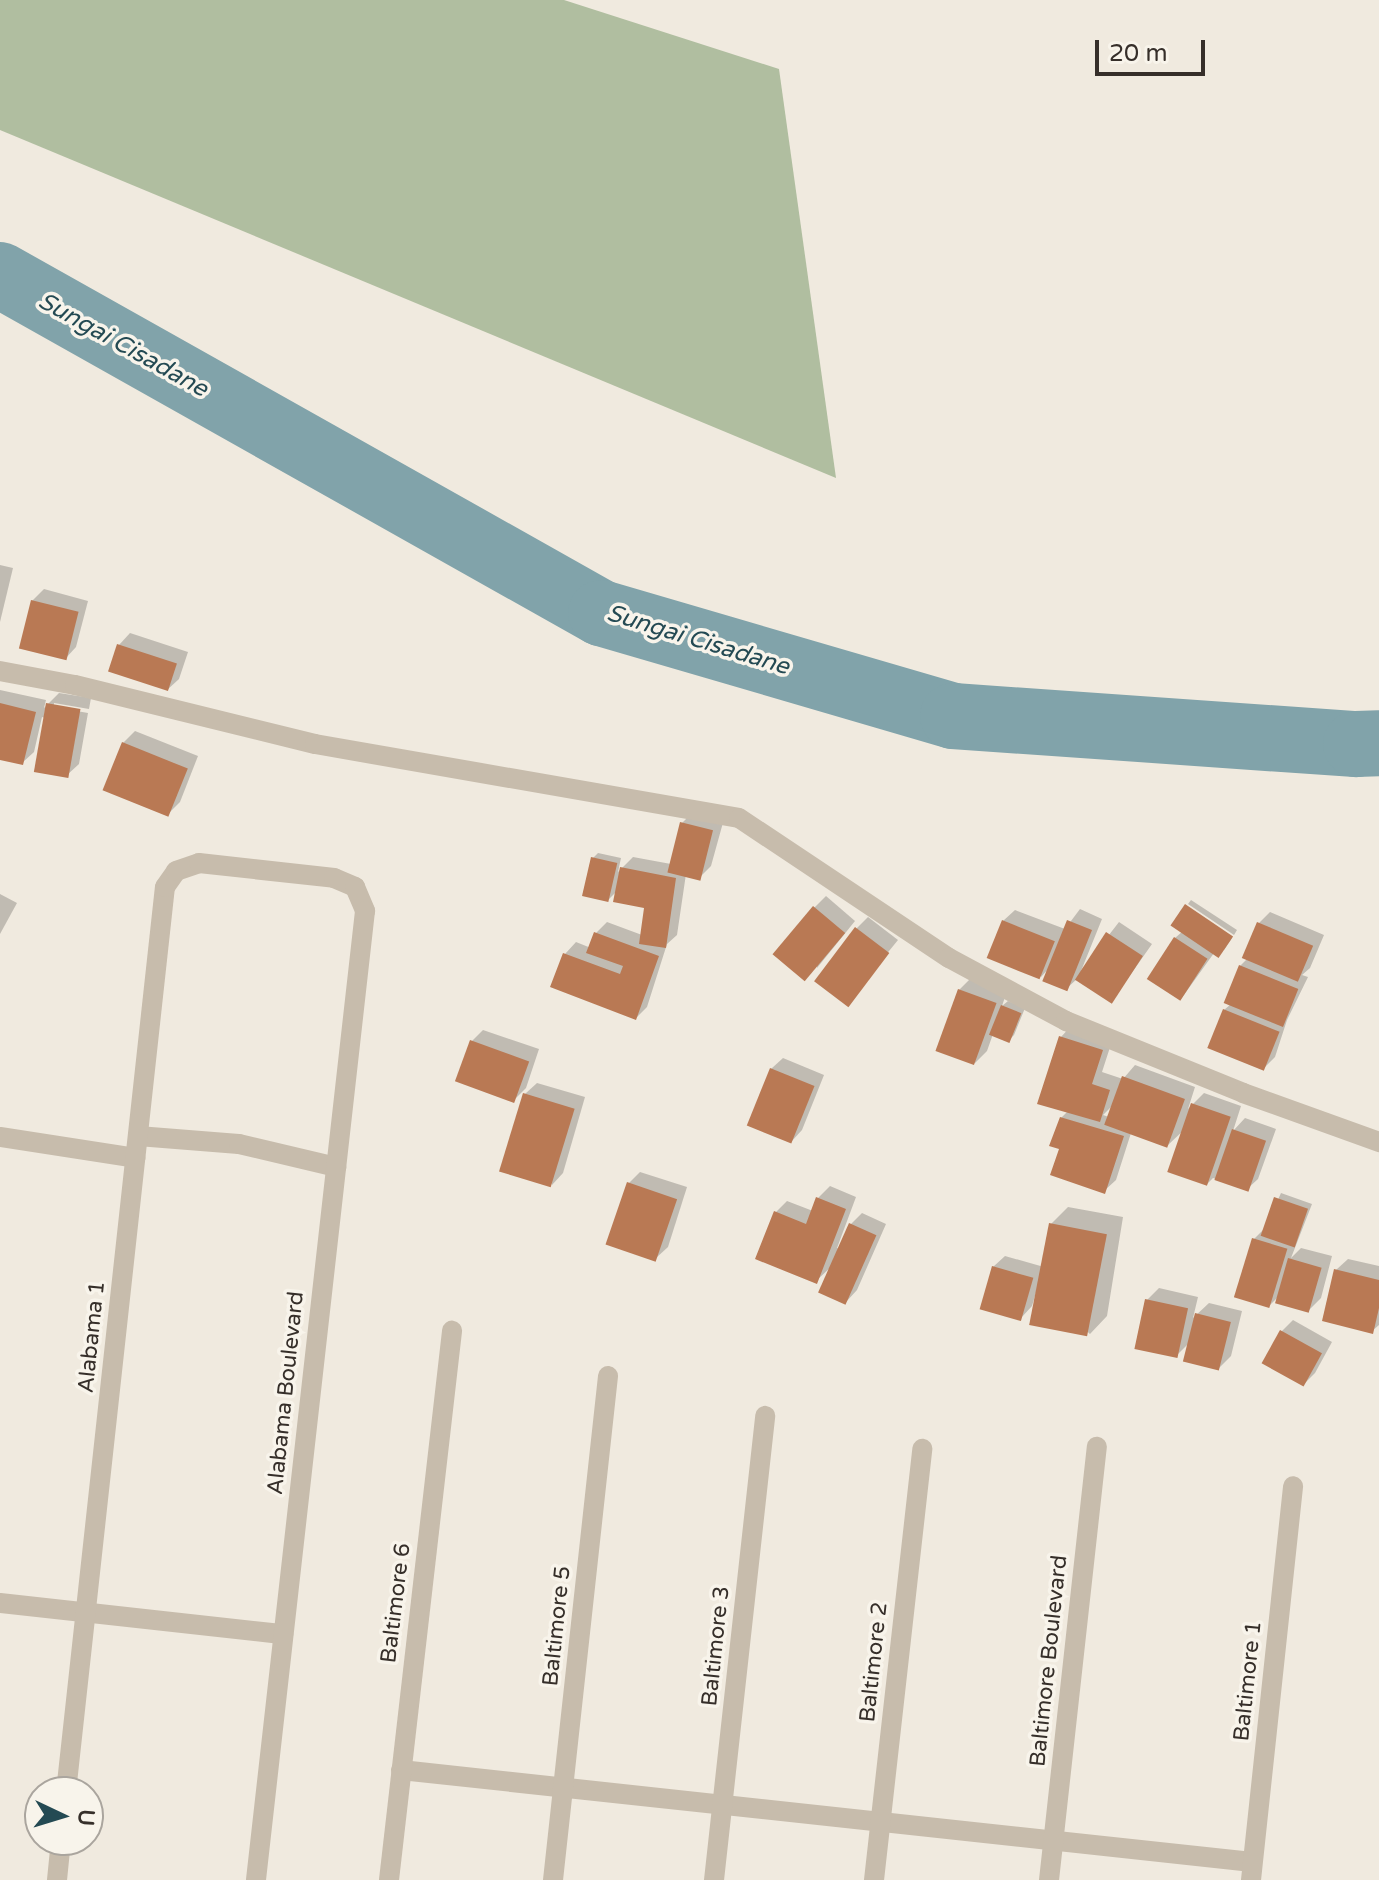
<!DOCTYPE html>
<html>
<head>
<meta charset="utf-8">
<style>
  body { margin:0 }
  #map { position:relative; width:1379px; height:1880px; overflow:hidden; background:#f0eadf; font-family:"Varela Round",sans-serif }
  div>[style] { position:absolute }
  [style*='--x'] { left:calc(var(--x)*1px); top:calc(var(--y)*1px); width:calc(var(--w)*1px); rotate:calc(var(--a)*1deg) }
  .green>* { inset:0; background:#b0bea0 }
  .shadow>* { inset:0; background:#0003 }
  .river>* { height:66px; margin:-33px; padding:0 33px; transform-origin:33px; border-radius:33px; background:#81a3aa }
  .building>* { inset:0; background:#b97954; transform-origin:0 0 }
  .street>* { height:20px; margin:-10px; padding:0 10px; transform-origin:10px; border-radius:10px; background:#c7bcac }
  span { translate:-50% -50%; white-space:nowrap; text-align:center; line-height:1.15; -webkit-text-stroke:7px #f8f4eb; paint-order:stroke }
  .street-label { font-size:22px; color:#362f2a }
  .water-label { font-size:24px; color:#244a53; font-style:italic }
  .north { position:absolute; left:24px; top:1776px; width:80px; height:80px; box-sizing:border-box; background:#f8f4eb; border:2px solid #aaa59e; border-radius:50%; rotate:94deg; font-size:22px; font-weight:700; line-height:32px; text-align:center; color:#362f2a }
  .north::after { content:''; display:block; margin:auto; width:28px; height:36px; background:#244a53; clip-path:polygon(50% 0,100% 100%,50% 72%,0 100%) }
  .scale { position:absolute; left:1095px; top:40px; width:110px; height:36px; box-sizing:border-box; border:4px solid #362f2a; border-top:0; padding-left:10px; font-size:24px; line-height:28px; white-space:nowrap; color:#362f2a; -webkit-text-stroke:6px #f8f4eb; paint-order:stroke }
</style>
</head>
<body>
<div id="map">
  <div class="green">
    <div style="clip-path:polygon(0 0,564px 0,779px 69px,836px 478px,0 130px)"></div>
  </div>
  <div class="shadow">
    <div style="clip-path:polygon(0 565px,13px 568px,0 622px)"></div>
    <div style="clip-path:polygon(44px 589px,88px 601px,76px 647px,65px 659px,32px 601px)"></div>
    <div style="clip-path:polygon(130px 633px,188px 652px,179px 679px,167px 690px,119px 645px)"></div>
    <div style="clip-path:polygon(0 690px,46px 700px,44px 708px,59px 693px,91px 698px,89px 709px,54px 703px,54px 707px,88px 713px,79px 764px,67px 775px,45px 718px,42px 717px,34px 752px,22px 763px,0 758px)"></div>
    <div style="clip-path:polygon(135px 731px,198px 756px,180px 802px,168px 814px,123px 743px)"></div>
    <div style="clip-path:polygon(694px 811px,724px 819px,711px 866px,699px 878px,686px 874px,677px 935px,667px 944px,647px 1007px,636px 1018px,565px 954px,576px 942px,591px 948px,596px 933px,607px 922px,642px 935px,646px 906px,618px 890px,608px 900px,593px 858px,598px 853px,621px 858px,618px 872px,633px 857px,671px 864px,682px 823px)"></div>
    <div style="clip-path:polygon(0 894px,17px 903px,0 934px)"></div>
    <div style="clip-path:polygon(826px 896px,855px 921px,817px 968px,814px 908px)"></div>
    <div style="clip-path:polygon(1191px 900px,1237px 930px,1234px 935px,1188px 904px)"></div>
    <div style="clip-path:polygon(1185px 907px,1232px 938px,1224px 950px,1214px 953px,1181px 999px,1175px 938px,1183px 931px)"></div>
    <div style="clip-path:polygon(1080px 909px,1102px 919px,1081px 971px,1119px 922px,1152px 944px,1112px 1001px,1077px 979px,1067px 988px,1050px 967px,1041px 977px,1003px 921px,1015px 910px,1065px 929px)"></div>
    <div style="clip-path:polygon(1270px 912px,1324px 935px,1310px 968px,1302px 975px,1308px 977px,1287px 1020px,1275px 1057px,1263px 1069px,1224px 1010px,1231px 1004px,1240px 966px,1248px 958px,1259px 923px)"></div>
    <div style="clip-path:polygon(868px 917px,898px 940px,845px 1005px,857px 928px)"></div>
    <div style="clip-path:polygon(971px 978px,1007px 991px,1002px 1006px,1008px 1001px,1025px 1008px,1014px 1035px,1009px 1040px,993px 1034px,987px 1051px,975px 1063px,959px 990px)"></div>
    <div style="clip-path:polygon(evenodd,1072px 1025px,1113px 1038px,1102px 1072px,1123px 1079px,1135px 1065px,1195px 1087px,1188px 1109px,1204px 1093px,1241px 1106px,1233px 1131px,1245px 1118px,1276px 1129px,1258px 1179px,1246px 1190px,1213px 1178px,1207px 1184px,1185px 1129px,1168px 1145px,1131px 1133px,1116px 1180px,1104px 1191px,1061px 1148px,1061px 1118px,1068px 1111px,1061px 1037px,1072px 1025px,1113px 1105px,1109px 1117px,1103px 1115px,1113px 1105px)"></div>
    <div style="clip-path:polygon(483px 1030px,539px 1049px,526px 1088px,514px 1100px,472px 1041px)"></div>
    <div style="clip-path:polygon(783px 1058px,824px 1075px,802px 1130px,791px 1142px,771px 1069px)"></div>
    <div style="clip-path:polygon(537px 1083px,585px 1097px,563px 1173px,552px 1185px,525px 1094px)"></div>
    <div style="clip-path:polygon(640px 1172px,687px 1187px,668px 1247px,656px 1258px,629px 1183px)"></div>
    <div style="clip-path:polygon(830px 1186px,856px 1197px,837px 1248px,840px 1249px,850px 1225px,862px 1213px,886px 1224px,857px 1290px,846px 1302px,833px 1265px,816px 1281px,775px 1213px,787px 1201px,813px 1211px,818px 1198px)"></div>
    <div style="clip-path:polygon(1281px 1193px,1312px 1204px,1291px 1258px,1301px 1248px,1332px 1256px,1321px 1298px,1309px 1310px,1281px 1294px,1269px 1306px,1254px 1239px,1265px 1228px)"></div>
    <div style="clip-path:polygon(1068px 1207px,1123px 1217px,1107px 1316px,1090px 1334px,1040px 1289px,1037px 1289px,1032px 1306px,1021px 1318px,993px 1267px,1005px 1256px,1044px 1267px,1051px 1224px)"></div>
    <div style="clip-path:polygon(1348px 1259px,1379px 1266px,1379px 1325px,1372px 1331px,1336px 1270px)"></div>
    <div style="clip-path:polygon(1159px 1288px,1198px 1297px,1193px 1318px,1209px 1303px,1242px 1311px,1231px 1356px,1219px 1368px,1191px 1341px,1176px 1356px,1147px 1300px)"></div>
    <div style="clip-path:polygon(1293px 1320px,1332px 1342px,1315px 1373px,1303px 1385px,1281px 1332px)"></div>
  </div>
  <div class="river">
    <div style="--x:0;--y:275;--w:690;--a:29.35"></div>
    <div style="--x:601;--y:613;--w:367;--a:16.3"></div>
    <div style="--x:953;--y:716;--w:404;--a:4"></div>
    <div style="--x:1356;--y:744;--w:23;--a:-2"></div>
  </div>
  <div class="building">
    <div style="left:31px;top:600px;width:49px;height:50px;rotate:14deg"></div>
    <div style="left:117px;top:644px;width:63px;height:29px;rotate:18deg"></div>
    <div style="clip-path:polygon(0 703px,36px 712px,23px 765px,0 760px)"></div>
    <div style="left:46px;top:703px;width:35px;height:70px;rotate:10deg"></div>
    <div style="left:122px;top:742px;width:71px;height:52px;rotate:22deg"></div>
    <div style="left:680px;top:822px;width:34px;height:52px;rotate:14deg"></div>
    <div style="left:591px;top:857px;width:27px;height:40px;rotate:13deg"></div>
    <div style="clip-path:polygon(620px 867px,676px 878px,666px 948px,639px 944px,644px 908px,613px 902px)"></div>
    <div style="left:1185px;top:904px;width:58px;height:26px;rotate:34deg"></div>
    <div style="left:813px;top:906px;width:42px;height:63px;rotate:40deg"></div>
    <div style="left:1002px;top:920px;width:57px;height:41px;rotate:22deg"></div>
    <div style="left:1067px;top:920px;width:27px;height:66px;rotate:22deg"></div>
    <div style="left:1257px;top:922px;width:61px;height:39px;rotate:23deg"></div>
    <div style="left:855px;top:927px;width:43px;height:68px;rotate:37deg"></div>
    <div style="clip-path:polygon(594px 932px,659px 956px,636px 1020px,550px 987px,563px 953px,620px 974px,623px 966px,586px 953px)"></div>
    <div style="left:1106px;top:932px;width:44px;height:57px;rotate:33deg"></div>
    <div style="left:1174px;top:937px;width:40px;height:50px;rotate:33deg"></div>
    <div style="left:1239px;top:965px;width:64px;height:41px;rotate:22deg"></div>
    <div style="left:958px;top:989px;width:41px;height:66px;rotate:20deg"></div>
    <div style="left:1001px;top:1005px;width:22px;height:32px;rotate:22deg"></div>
    <div style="left:1223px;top:1009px;width:61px;height:42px;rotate:22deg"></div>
    <div style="clip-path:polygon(1059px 1036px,1103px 1050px,1092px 1084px,1110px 1090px,1100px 1122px,1037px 1104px)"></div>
    <div style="left:470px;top:1040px;width:63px;height:44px;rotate:20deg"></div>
    <div style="left:770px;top:1068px;width:48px;height:62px;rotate:22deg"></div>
    <div style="left:1122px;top:1076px;width:67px;height:52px;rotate:20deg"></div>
    <div style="left:523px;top:1093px;width:54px;height:82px;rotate:17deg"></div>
    <div style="left:1191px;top:1103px;width:42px;height:73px;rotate:19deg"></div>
    <div style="clip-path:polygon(1060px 1117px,1124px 1136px,1105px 1194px,1050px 1175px,1059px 1149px,1049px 1146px)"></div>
    <div style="left:1232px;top:1129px;width:36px;height:54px;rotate:19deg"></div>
    <div style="left:627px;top:1182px;width:53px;height:66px;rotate:19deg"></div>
    <div style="clip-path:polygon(816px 1197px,846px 1209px,817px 1284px,755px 1259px,774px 1211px,806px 1224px)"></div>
    <div style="left:1274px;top:1197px;width:36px;height:41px;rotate:19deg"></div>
    <div style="left:849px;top:1223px;width:30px;height:76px;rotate:24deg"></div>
    <div style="left:1049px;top:1223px;width:59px;height:104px;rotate:11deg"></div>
    <div style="left:1252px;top:1238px;width:37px;height:62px;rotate:17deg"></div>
    <div style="left:1288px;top:1258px;width:35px;height:47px;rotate:16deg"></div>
    <div style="left:992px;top:1266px;width:43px;height:45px;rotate:16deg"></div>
    <div style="clip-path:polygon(1334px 1269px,1379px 1280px,1379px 1308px,1373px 1334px,1322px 1321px)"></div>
    <div style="left:1145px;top:1299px;width:44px;height:51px;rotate:12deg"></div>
    <div style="left:1195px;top:1313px;width:37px;height:50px;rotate:14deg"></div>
    <div style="left:1280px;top:1330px;width:48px;height:38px;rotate:29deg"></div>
  </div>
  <div class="street">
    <div style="--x:0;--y:671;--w:76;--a:10.6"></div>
    <div style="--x:75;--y:685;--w:247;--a:13.8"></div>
    <div style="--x:315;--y:744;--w:430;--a:9.9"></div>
    <div style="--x:739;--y:818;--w:252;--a:33.7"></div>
    <div style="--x:949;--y:958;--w:133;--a:28.3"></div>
    <div style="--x:1066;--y:1021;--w:191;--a:22.1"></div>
    <div style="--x:1243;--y:1093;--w:145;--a:19.8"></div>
    <div style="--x:138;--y:1136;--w:101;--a:4.5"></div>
    <div style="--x:239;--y:1144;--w:100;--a:13.3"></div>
    <div style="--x:0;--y:1137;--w:137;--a:8.8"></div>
    <div style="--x:0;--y:1603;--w:285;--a:6.3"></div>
    <div style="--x:401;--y:1770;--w:856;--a:6.17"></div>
    <div style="--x:66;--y:1792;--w:910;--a:-83.76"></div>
    <div style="--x:165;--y:887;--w:19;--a:-55"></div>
    <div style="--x:176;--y:871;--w:24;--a:-19"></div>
    <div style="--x:199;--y:863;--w:136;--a:6.3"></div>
    <div style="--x:334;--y:878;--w:23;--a:23"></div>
    <div style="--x:355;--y:887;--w:26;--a:67"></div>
    <div style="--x:365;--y:911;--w:975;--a:96.42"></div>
    <div style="--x:57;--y:1880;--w:40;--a:-84.3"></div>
    <div style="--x:389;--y:1880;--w:553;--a:-83.45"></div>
    <div style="--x:553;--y:1880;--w:507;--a:-83.77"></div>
    <div style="--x:714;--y:1880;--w:467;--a:-83.7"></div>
    <div style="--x:874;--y:1880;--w:434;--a:-83.6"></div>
    <div style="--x:1049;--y:1880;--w:436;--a:-83.7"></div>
    <div style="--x:1251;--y:1880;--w:396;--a:-83.9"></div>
  </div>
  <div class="street-label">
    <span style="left:92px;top:1337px;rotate:-84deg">Alabama 1</span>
    <span style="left:286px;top:1393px;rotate:-84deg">Alabama Boulevard</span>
    <span style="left:396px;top:1603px;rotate:-83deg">Baltimore 6</span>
    <span style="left:557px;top:1626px;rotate:-84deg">Baltimore 5</span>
    <span style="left:716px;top:1646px;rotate:-84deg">Baltimore 3</span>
    <span style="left:1049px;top:1661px;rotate:-84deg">Baltimore Boulevard</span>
    <span style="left:874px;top:1662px;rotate:-84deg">Baltimore 2</span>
    <span style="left:1248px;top:1681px;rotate:-84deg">Baltimore 1</span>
  </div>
  <div class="water-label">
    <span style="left:123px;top:345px;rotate:29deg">Sungai Cisadane</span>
    <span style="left:698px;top:640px;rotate:17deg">Sungai Cisadane</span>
  </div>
  <div class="north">U</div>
  <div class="scale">20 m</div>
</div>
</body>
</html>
